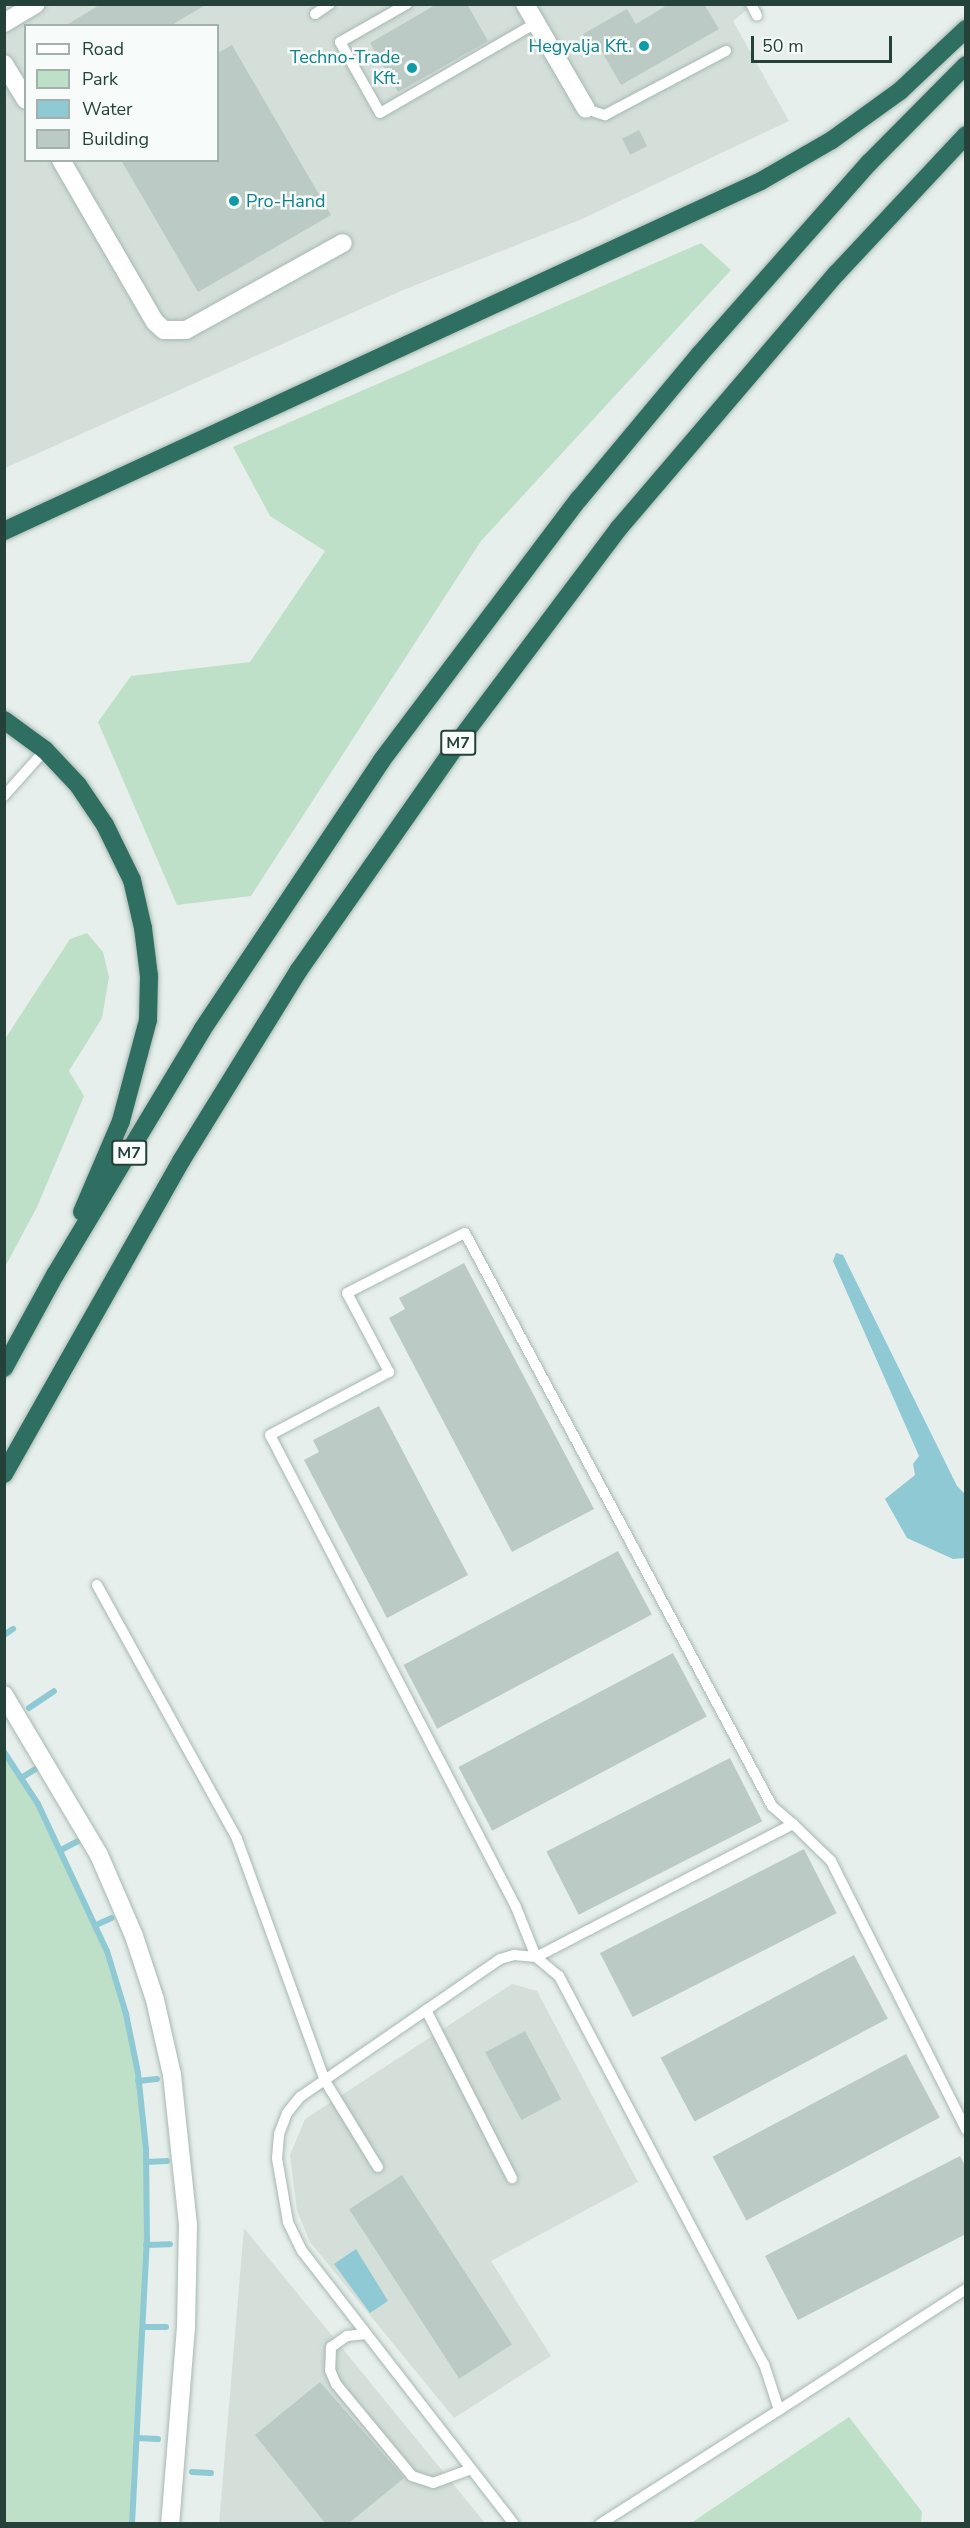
<!DOCTYPE html>
<html>
<head>
<meta charset="utf-8">
<style>
  body { margin:0 }
  #map { position:relative; width:970px; height:2528px; overflow:hidden; background:#e6efeb; font-family:"Nunito Sans",sans-serif }
  div>[style] { position:absolute }
  [style*='--x'] { left:calc(var(--x)*1px); top:calc(var(--y)*1px); width:calc(var(--w)*1px); rotate:calc(var(--a)*1deg) }
  .built>* { inset:0; background:#d4dfda }
  .green>* { inset:0; background:#bfe0c8 }
  .water>* { inset:0; background:#8ec9d4 }
  .stream>* { height:6px; margin:-3px; padding:0 3px; transform-origin:3px; border-radius:3px; background:#8ec9d4 }
  .building>* { inset:0; background:#bbcac4; transform-origin:0 0 }
  .roads { filter:drop-shadow(0 0 2px #a8b8b2) drop-shadow(0 0 2px #a8b8b2) }
  .service>* { height:10px; margin:-5px; padding:0 5px; transform-origin:5px; border-radius:5px; background:#fff }
  .minor>* { height:18px; margin:-9px; padding:0 9px; transform-origin:9px; border-radius:9px; background:#fff }
  .secondary>* { height:18px; margin:-9px; padding:0 9px; transform-origin:9px; border-radius:9px; background:#fff }
  .motorway>* { height:18px; margin:-9px; padding:0 9px; transform-origin:9px; border-radius:9px; background:#2f6f62 }
  .dots>* { width:16px; height:16px; translate:-50% -50%; box-sizing:border-box; border:3px solid #f7fbf9; border-radius:50% }
  span { translate:-50% -50%; white-space:nowrap; text-align:center; line-height:1.15; -webkit-text-stroke:5px #f7fbf9; paint-order:stroke }
  .shield-label span { padding:2px 4px; background:#f7fbf9; border:2px solid; border-radius:4px; -webkit-text-stroke-width:0 }
  .shield-label { font-size:16px; color:#24423a; font-weight:700 }
  .culture-label { font-size:18px; color:#0d838f }
  .right { translate:-100% -50%; text-align:right }
  .left { translate:0 -50%; text-align:left }
  .frame { position:absolute; inset:0; border:6px solid #24423a; pointer-events:none }
  .legend { position:absolute; left:24px; top:24px; width:195px; height:138px; box-sizing:border-box; background:#f7fbf9; border:2px solid #a3b1ad; margin:0; padding:8px 10px; list-style:none; font-size:18px; color:#24423a }
  .legend li { display:flex; align-items:center; gap:12px; height:30px }
  .legend b { width:30px; border:2px solid #a3b1ad }
  .scale { position:absolute; left:751px; top:36px; width:141px; height:27px; box-sizing:border-box; border:3px solid #24423a; border-top:0; padding-left:8px; font-size:18px; line-height:21px; white-space:nowrap; color:#24423a; -webkit-text-stroke:4px #f7fbf9; paint-order:stroke }
</style>
</head>
<body>
<div id="map">
  <div class="built">
    <div style="clip-path:polygon(evenodd,4px 5px,753px 5px,733px 21px,789px 121px,582px 219px,401px 291px,5px 468px,4px 5px,26px 26px,218px 26px,218px 160px,26px 160px,26px 26px)"></div>
    <div style="clip-path:polygon(512px 1984px,537px 1991px,638px 2182px,491px 2261px,551px 2356px,454px 2418px,310px 2242px,297px 2211px,290px 2155px,305px 2119px)"></div>
    <div style="clip-path:polygon(244px 2228px,485px 2523px,219px 2524px)"></div>
  </div>
  <div class="green">
    <div style="clip-path:polygon(701px 243px,731px 270px,481px 541px,251px 896px,177px 905px,98px 722px,131px 676px,250px 662px,325px 551px,270px 516px,233px 447px)"></div>
    <div style="clip-path:polygon(87px 933px,103px 952px,109px 977px,102px 1018px,69px 1071px,84px 1096px,37px 1207px,5px 1267px,5px 1039px,70px 939px)"></div>
    <div style="clip-path:polygon(5px 1752px,38px 1804px,107px 1951px,126px 2014px,138px 2073px,146px 2149px,147px 2238px,132px 2523px,5px 2523px)"></div>
    <div style="clip-path:polygon(849px 2417px,922px 2512px,921px 2523px,691px 2523px)"></div>
  </div>
  <div class="water">
    <div style="clip-path:polygon(836px 1253px,843px 1255px,957px 1486px,965px 1494px,965px 1558px,953px 1559px,907px 1538px,885px 1499px,915px 1475px,913px 1464px,919px 1456px,833px 1261px)"></div>
    <div style="clip-path:polygon(356px 2249px,388px 2301px,370px 2313px,334px 2264px)"></div>
  </div>
  <div class="stream">
    <div style="--x:4;--y:1635;--w:11;--a:-34"></div>
    <div style="--x:29;--y:1708;--w:30;--a:-34"></div>
    <div style="--x:4;--y:1752;--w:62;--a:56.8"></div>
    <div style="--x:38;--y:1804;--w:162;--a:64.9"></div>
    <div style="--x:107;--y:1951;--w:66;--a:73.2"></div>
    <div style="--x:126;--y:2014;--w:60;--a:78.5"></div>
    <div style="--x:138;--y:2073;--w:76;--a:84"></div>
    <div style="--x:146;--y:2149;--w:89;--a:89.4"></div>
    <div style="--x:147;--y:2238;--w:286;--a:93"></div>
    <div style="--x:21;--y:1778;--w:19;--a:-32"></div>
    <div style="--x:61;--y:1850;--w:19;--a:-28"></div>
    <div style="--x:96;--y:1925;--w:17;--a:-24"></div>
    <div style="--x:138;--y:2081;--w:19;--a:-6"></div>
    <div style="--x:146;--y:2162;--w:21;--a:-3"></div>
    <div style="--x:146;--y:2245;--w:24;--a:-2"></div>
    <div style="--x:143;--y:2327;--w:23;--a:0"></div>
    <div style="--x:137;--y:2438;--w:21;--a:3"></div>
    <div style="--x:192;--y:2472;--w:19;--a:3"></div>
  </div>
  <div class="building">
    <div style="clip-path:polygon(101px 4px,207px 4px,170px 26px,65px 26px)"></div>
    <div style="clip-path:polygon(437px 4px,467px 4px,488px 41px,398px 92px,370px 43px)"></div>
    <div style="clip-path:polygon(669px 4px,704px 4px,719px 29px,621px 85px,598px 45px,591px 48px,583px 34px,627px 9px,636px 24px)"></div>
    <div style="clip-path:polygon(232px 45px,331px 215px,198px 292px,121px 160px,218px 160px,218px 53px)"></div>
    <div style="left:639px;top:130px;width:18px;height:19px;rotate:63deg"></div>
    <div style="clip-path:polygon(464px 1263px,594px 1509px,512px 1552px,389px 1318px,405px 1309px,399px 1298px)"></div>
    <div style="clip-path:polygon(379px 1406px,468px 1575px,387px 1618px,304px 1460px,319px 1452px,313px 1440px)"></div>
    <div style="left:618px;top:1551px;width:72px;height:243px;rotate:62deg"></div>
    <div style="left:673px;top:1653px;width:72px;height:243px;rotate:62deg"></div>
    <div style="left:730px;top:1758px;width:71px;height:206px;rotate:63deg"></div>
    <div style="left:804px;top:1849px;width:72px;height:229px;rotate:63deg"></div>
    <div style="left:854px;top:1955px;width:72px;height:219px;rotate:62deg"></div>
    <div style="left:525px;top:2031px;width:77px;height:45px;rotate:62deg"></div>
    <div style="left:906px;top:2054px;width:72px;height:219px;rotate:62deg"></div>
    <div style="clip-path:polygon(960px 2156px,966px 2167px,966px 2234px,798px 2320px,765px 2256px)"></div>
    <div style="left:402px;top:2175px;width:202px;height:63px;rotate:57deg"></div>
    <div style="clip-path:polygon(320px 2382px,404px 2478px,349px 2523px,325px 2523px,255px 2435px)"></div>
  </div>
  <div class="roads">
    <div class="service">
      <div style="--x:407;--y:4;--w:77;--a:150.4"></div>
      <div style="--x:340;--y:42;--w:81;--a:60.6"></div>
      <div style="--x:380;--y:113;--w:180;--a:-30"></div>
      <div style="--x:751;--y:4;--w:13;--a:63"></div>
      <div style="--x:315;--y:14;--w:18;--a:-34"></div>
      <div style="--x:586;--y:109;--w:20;--a:18"></div>
      <div style="--x:605;--y:115;--w:137;--a:-27.9"></div>
      <div style="--x:4;--y:796;--w:62;--a:-48.3"></div>
      <div style="--x:97;--y:1585;--w:290;--a:61.1"></div>
      <div style="--x:237;--y:1839;--w:258;--a:70"></div>
      <div style="--x:325;--y:2081;--w:101;--a:58.4"></div>
      <div style="--x:793;--y:1824;--w:289;--a:152.6"></div>
      <div style="--x:536;--y:1957;--w:54;--a:-111.8"></div>
      <div style="--x:516;--y:1907;--w:532;--a:-117.53"></div>
      <div style="--x:270;--y:1435;--w:135;--a:-27.9"></div>
      <div style="--x:389;--y:1372;--w:89;--a:-118"></div>
      <div style="--x:347;--y:1293;--w:132;--a:-27"></div>
      <div style="--x:465;--y:1233;--w:650;--a:61.82"></div>
      <div style="--x:772;--y:1806;--w:28;--a:41"></div>
      <div style="--x:793;--y:1824;--w:53;--a:44.2"></div>
      <div style="--x:831;--y:1861;--w:301;--a:63.3"></div>
      <div style="--x:426;--y:2010;--w:189;--a:62.9"></div>
      <div style="--x:366;--y:2334;--w:19;--a:174"></div>
      <div style="--x:347;--y:2336;--w:19;--a:145"></div>
      <div style="--x:331;--y:2347;--w:23;--a:92"></div>
      <div style="--x:330;--y:2370;--w:15;--a:67"></div>
      <div style="--x:336;--y:2384;--w:119;--a:50.4"></div>
      <div style="--x:412;--y:2476;--w:22;--a:18"></div>
      <div style="--x:433;--y:2483;--w:40;--a:-20.2"></div>
      <div style="--x:779;--y:2410;--w:223;--a:-32.9"></div>
      <div style="--x:514;--y:2524;--w:346;--a:-127.8"></div>
      <div style="--x:302;--y:2251;--w:32;--a:-116"></div>
      <div style="--x:288;--y:2222;--w:65;--a:-99.8"></div>
      <div style="--x:277;--y:2158;--w:24;--a:-85"></div>
      <div style="--x:279;--y:2134;--w:22;--a:-69"></div>
      <div style="--x:287;--y:2113;--w:21;--a:-51"></div>
      <div style="--x:300;--y:2097;--w:243;--a:-34.6"></div>
      <div style="--x:500;--y:1959;--w:15;--a:-16"></div>
      <div style="--x:514;--y:1955;--w:22;--a:5"></div>
      <div style="--x:536;--y:1957;--w:30;--a:40"></div>
      <div style="--x:559;--y:1976;--w:439;--a:62.2"></div>
      <div style="--x:764;--y:2364;--w:48;--a:71.9"></div>
      <div style="--x:779;--y:2410;--w:212;--a:147.5"></div>
    </div>
    <div class="minor">
      <div style="--x:525;--y:4;--w:121;--a:59.8"></div>
      <div style="--x:4;--y:23;--w:37;--a:-31"></div>
      <div style="--x:4;--y:64;--w:42;--a:58.6"></div>
      <div style="--x:61;--y:160;--w:187;--a:59.9"></div>
      <div style="--x:155;--y:322;--w:12;--a:42"></div>
      <div style="--x:164;--y:330;--w:22;--a:0"></div>
      <div style="--x:186;--y:330;--w:179;--a:-29"></div>
    </div>
    <div class="secondary">
      <div style="--x:4;--y:1695;--w:186;--a:59.3"></div>
      <div style="--x:99;--y:1855;--w:88;--a:66.6"></div>
      <div style="--x:134;--y:1936;--w:67;--a:71.8"></div>
      <div style="--x:155;--y:2000;--w:77;--a:77.2"></div>
      <div style="--x:172;--y:2075;--w:150;--a:83.9"></div>
      <div style="--x:188;--y:2224;--w:103;--a:91.1"></div>
      <div style="--x:186;--y:2327;--w:198;--a:94.6"></div>
    </div>
    <div class="motorway">
      <div style="--x:4;--y:531;--w:834;--a:-24.81"></div>
      <div style="--x:761;--y:181;--w:82;--a:-30"></div>
      <div style="--x:832;--y:140;--w:84;--a:-35.8"></div>
      <div style="--x:900;--y:91;--w:91;--a:-43.2"></div>
      <div style="--x:4;--y:720;--w:51;--a:36.2"></div>
      <div style="--x:45;--y:750;--w:48;--a:46.7"></div>
      <div style="--x:78;--y:785;--w:48;--a:56"></div>
      <div style="--x:105;--y:825;--w:61;--a:63.9"></div>
      <div style="--x:132;--y:880;--w:49;--a:77.1"></div>
      <div style="--x:143;--y:928;--w:48;--a:82.9"></div>
      <div style="--x:149;--y:976;--w:44;--a:91.3"></div>
      <div style="--x:148;--y:1020;--w:105;--a:105"></div>
      <div style="--x:121;--y:1121;--w:99;--a:113.2"></div>
      <div style="--x:4;--y:1368;--w:106;--a:-61.3"></div>
      <div style="--x:55;--y:1275;--w:286;--a:-59"></div>
      <div style="--x:202;--y:1030;--w:324;--a:-56.3"></div>
      <div style="--x:382;--y:760;--w:327;--a:-53"></div>
      <div style="--x:579;--y:499;--w:187;--a:-50.2"></div>
      <div style="--x:699;--y:355;--w:256;--a:-48.5"></div>
      <div style="--x:869;--y:163;--w:138;--a:-45.3"></div>
      <div style="--x:4;--y:1474;--w:360;--a:-60.5"></div>
      <div style="--x:181;--y:1161;--w:225;--a:-58.3"></div>
      <div style="--x:299;--y:970;--w:284;--a:-55"></div>
      <div style="--x:462;--y:737;--w:261;--a:-53.1"></div>
      <div style="--x:619;--y:528;--w:335;--a:-49.5"></div>
      <div style="--x:837;--y:273;--w:189;--a:-46.9"></div>
    </div>
  </div>
  <div class="dots">
    <div style="left:644px;top:46px;background:#0f9aa8"></div>
    <div style="left:412px;top:68px;background:#0f9aa8"></div>
    <div style="left:234px;top:201px;background:#0f9aa8"></div>
  </div>
  <div class="shield-label">
    <span style="left:458px;top:743px">M7</span>
    <span style="left:129px;top:1153px">M7</span>
  </div>
  <div class="culture-label">
    <span class="right" style="left:632px;top:46px">Hegyalja Kft.</span>
    <span class="right" style="left:400px;top:68px">Techno-Trade<br>Kft.</span>
    <span class="left" style="left:246px;top:201px">Pro-Hand</span>
  </div>
  <div class="frame"></div>
  <ul class="legend">
  <li><b style="height:8px;background:#fff"></b>Road</li>
  <li><b style="height:16px;background:#bfe0c8"></b>Park</li>
  <li><b style="height:16px;background:#8ec9d4"></b>Water</li>
  <li><b style="height:16px;background:#bbcac4"></b>Building</li>
  </ul>
  <div class="scale">50 m</div>
</div>
</body>
</html>
